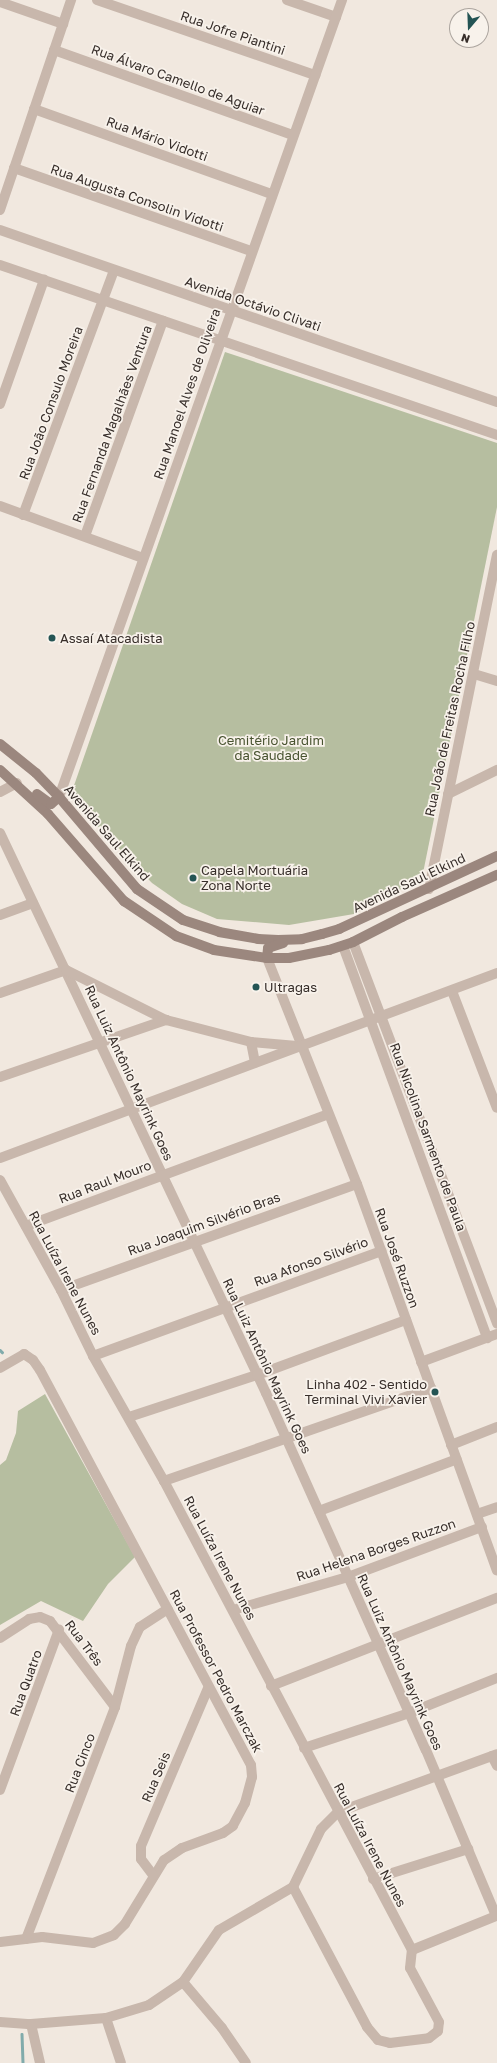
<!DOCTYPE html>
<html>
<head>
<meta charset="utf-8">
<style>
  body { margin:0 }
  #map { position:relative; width:497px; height:2063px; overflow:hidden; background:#f1e8df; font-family:"Golos Text",sans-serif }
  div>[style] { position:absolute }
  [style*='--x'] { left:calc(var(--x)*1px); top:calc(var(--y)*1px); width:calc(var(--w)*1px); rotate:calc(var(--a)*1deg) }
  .green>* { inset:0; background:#b6bea0 }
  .stream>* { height:2.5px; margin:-1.25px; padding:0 1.25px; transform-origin:1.25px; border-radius:1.25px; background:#81abab }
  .minor>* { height:10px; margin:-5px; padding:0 5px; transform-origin:5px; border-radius:5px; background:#c8b7ac }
  .tertiary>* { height:10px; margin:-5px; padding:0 5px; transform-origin:5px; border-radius:5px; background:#c8b7ac }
  .secondary>* { height:10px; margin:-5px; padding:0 5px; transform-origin:5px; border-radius:5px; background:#9b877e }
  .dots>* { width:11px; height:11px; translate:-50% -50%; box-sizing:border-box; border:2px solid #f8f2eb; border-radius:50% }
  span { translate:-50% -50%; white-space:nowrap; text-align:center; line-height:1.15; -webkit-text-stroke:3.5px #f8f2eb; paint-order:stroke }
  .street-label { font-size:13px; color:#372e2a }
  .poi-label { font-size:13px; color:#372e2a }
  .left { translate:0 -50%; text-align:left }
  .right { translate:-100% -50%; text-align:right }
  .park-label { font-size:13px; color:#485330 }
  .north { position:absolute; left:449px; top:8px; width:40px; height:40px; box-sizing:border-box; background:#f8f2eb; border:1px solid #aba49e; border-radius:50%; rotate:199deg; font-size:11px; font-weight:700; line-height:16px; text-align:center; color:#372e2a }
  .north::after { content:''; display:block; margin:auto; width:14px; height:18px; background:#245454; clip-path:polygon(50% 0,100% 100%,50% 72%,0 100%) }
</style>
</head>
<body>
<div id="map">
  <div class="green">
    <div style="clip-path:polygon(225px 352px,497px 443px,497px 507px,422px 878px,354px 914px,289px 925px,217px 919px,182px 904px,152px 883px,70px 797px)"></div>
    <div style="clip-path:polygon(45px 1394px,135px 1557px,108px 1584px,83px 1621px,41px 1601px,0 1625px,0 1465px,6px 1460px,16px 1433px,18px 1411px)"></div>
  </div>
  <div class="stream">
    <div style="--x:0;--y:1350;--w:3;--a:45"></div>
    <div style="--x:22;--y:2034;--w:29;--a:88"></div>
  </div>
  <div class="minor">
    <div style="--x:97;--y:0;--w:231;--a:19"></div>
    <div style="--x:287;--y:0;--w:52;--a:19.1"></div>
    <div style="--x:0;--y:2;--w:67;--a:19.2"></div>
    <div style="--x:54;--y:50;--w:254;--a:19.6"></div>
    <div style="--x:34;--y:109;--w:252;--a:19.7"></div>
    <div style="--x:14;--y:168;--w:251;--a:19.3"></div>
    <div style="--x:0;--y:210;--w:222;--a:-71.3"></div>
    <div style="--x:0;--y:404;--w:132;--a:-70.5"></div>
    <div style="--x:0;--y:506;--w:152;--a:20"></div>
    <div style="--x:23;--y:515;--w:261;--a:-69.6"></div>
    <div style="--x:85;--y:536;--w:229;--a:-70.1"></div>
    <div style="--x:474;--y:674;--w:24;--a:17"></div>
    <div style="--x:0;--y:792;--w:19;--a:-28"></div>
    <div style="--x:448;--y:794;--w:55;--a:-26.1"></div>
    <div style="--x:59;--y:797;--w:846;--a:-70.45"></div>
    <div style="--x:0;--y:833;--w:620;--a:64.59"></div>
    <div style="--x:266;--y:1393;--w:391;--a:65.9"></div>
    <div style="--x:426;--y:1750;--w:180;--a:67.1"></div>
    <div style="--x:429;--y:889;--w:341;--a:-78.5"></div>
    <div style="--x:0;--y:915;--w:35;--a:-20"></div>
    <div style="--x:353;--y:942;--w:408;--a:69.3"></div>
    <div style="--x:343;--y:946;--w:418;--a:69.8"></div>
    <div style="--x:267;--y:958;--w:243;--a:68.3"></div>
    <div style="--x:357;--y:1184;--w:411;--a:70.1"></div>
    <div style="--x:452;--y:991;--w:125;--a:69"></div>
    <div style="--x:0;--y:993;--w:70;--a:-19.2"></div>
    <div style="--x:66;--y:970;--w:112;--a:26.6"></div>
    <div style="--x:166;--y:1020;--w:88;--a:14.5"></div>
    <div style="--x:251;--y:1042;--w:46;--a:5"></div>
    <div style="--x:251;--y:1042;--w:21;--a:79"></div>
    <div style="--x:0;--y:1077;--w:176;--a:-19"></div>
    <div style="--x:0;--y:1158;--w:530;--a:-20.42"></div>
    <div style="--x:0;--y:1180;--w:126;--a:61"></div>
    <div style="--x:61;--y:1290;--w:73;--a:64.1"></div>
    <div style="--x:93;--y:1356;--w:144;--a:60.4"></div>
    <div style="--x:164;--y:1481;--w:531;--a:62.13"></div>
    <div style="--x:26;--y:1226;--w:322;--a:-20.3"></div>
    <div style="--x:61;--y:1290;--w:314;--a:-19.7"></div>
    <div style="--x:93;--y:1356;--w:307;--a:-20"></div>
    <div style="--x:421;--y:1362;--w:81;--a:-20.2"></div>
    <div style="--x:0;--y:1368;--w:28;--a:-30"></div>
    <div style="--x:24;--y:1354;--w:11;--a:34"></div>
    <div style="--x:33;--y:1360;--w:12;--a:55"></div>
    <div style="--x:40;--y:1370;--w:448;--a:61.9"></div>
    <div style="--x:251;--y:1765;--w:12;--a:85"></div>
    <div style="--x:252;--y:1777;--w:27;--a:105"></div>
    <div style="--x:245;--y:1803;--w:26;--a:118"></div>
    <div style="--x:233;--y:1826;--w:12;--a:145"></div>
    <div style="--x:223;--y:1833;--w:44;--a:159.9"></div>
    <div style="--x:182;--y:1848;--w:22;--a:146"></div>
    <div style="--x:164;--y:1860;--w:75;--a:121.4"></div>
    <div style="--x:125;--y:1924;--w:16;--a:135"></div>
    <div style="--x:114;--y:1935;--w:22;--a:159"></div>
    <div style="--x:93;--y:1943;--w:51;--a:-173.3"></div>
    <div style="--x:42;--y:1937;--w:42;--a:173.2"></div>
    <div style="--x:129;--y:1417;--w:135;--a:-18.2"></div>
    <div style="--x:257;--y:1375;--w:159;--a:-20.3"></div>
    <div style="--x:451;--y:1445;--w:49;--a:-21.4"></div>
    <div style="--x:164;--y:1481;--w:283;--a:-19.2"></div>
    <div style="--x:319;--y:1511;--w:147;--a:-20.6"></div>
    <div style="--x:477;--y:1514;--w:21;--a:-19"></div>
    <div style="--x:233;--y:1610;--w:120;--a:-16"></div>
    <div style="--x:348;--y:1577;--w:143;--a:-20.5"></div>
    <div style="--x:0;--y:1638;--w:35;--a:-33"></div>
    <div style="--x:29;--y:1619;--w:11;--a:-10"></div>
    <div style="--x:40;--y:1617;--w:11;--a:22"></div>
    <div style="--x:50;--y:1621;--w:108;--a:52.9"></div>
    <div style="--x:271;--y:1686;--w:243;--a:-21.3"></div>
    <div style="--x:304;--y:1748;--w:111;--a:-18.4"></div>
    <div style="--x:409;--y:1713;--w:95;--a:-21.7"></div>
    <div style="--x:492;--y:1756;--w:11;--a:63"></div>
    <div style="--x:0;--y:1790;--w:171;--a:-69.8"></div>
    <div style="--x:153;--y:1875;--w:20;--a:-127"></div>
    <div style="--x:141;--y:1859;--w:13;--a:-90"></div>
    <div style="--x:141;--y:1846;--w:172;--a:-67"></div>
    <div style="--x:373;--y:1879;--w:100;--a:-17.5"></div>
    <div style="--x:293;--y:1887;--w:158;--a:62.1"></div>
    <div style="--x:367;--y:2027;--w:17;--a:50"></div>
    <div style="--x:378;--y:2040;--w:12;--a:14"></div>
    <div style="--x:390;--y:2043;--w:39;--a:-7"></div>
    <div style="--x:429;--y:2038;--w:11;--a:-38"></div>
    <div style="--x:438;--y:2031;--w:9;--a:-84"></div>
    <div style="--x:439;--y:2022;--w:61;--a:-118.2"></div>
    <div style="--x:410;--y:1968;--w:18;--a:-84"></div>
    <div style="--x:26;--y:1939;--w:248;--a:-69"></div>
    <div style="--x:115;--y:1707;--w:63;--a:-75.3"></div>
    <div style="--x:131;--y:1646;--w:21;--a:-65"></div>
    <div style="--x:140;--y:1627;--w:33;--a:-33"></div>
    <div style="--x:412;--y:1950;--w:91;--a:-22"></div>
    <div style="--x:183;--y:1982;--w:60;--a:49.7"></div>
    <div style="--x:222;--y:2028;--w:42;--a:55.6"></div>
    <div style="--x:106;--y:2018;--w:47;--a:71.6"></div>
    <div style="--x:0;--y:2022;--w:31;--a:4"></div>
    <div style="--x:31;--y:2024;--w:75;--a:-4.6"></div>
    <div style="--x:106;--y:2018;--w:45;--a:-16.8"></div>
    <div style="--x:149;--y:2005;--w:41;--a:-34.1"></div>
    <div style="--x:183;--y:1982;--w:63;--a:-55.3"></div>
    <div style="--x:219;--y:1930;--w:86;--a:-30.2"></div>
    <div style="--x:293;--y:1887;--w:64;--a:-64.2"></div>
    <div style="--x:321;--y:1829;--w:24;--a:-45"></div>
    <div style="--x:338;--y:1812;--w:169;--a:-20"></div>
    <div style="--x:31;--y:2024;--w:40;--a:77"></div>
  </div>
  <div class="tertiary">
    <div style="--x:0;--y:230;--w:526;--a:19.09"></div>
    <div style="--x:0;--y:265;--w:525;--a:18.88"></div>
  </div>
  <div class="secondary">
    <div style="--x:0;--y:744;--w:46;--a:38.9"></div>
    <div style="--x:36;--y:773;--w:33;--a:46"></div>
    <div style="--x:59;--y:797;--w:121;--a:49.7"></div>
    <div style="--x:137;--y:889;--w:55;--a:34"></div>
    <div style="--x:183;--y:920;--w:38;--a:18"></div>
    <div style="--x:219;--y:932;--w:40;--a:10"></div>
    <div style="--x:258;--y:939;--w:20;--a:3"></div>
    <div style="--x:278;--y:940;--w:24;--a:-2"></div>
    <div style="--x:302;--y:939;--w:21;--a:-14"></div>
    <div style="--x:322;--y:934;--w:18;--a:-16"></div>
    <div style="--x:339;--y:929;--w:174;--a:-24.8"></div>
    <div style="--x:0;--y:770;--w:65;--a:42.5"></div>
    <div style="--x:48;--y:814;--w:116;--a:48.9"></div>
    <div style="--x:124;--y:901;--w:63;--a:33.9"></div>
    <div style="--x:176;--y:936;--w:40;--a:20.2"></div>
    <div style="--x:214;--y:950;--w:54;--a:8.6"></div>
    <div style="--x:267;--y:958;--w:22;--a:0"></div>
    <div style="--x:289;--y:958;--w:41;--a:-11.3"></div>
    <div style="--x:329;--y:950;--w:25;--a:-18"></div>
    <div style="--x:353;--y:942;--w:55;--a:-27"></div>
    <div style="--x:402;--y:917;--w:104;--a:-23.9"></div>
    <div style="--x:37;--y:794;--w:17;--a:36"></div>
    <div style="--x:51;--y:804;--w:11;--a:-41"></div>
    <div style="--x:267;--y:958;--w:10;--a:-84"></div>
    <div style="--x:268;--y:948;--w:16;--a:-18"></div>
  </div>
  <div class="dots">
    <div style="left:52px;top:638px;background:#245454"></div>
    <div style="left:193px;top:878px;background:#245454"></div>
    <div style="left:256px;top:987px;background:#245454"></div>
    <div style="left:435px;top:1392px;background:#245454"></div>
  </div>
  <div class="street-label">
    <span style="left:233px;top:33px;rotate:19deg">Rua Jofre Piantini</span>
    <span style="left:178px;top:80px;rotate:20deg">Rua Álvaro Camello de Aguiar</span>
    <span style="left:157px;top:139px;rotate:20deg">Rua Mário Vidotti</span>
    <span style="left:137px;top:198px;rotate:19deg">Rua Augusta Consolin Vidotti</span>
    <span style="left:253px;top:304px;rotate:19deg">Avenida Octávio Clivati</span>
    <span style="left:187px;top:394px;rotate:-71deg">Rua Manoel Alves de Oliveira</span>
    <span style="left:51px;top:403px;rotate:-70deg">Rua João Consulo Moreira</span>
    <span style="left:112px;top:424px;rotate:-70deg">Rua Fernanda Magalhães Ventura</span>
    <span style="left:450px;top:719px;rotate:-78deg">Rua João de Freitas Rocha Filho</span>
    <span style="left:107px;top:833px;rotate:49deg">Avenida Saul Elkind</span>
    <span style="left:409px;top:883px;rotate:-25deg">Avenida Saul Elkind</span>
    <span style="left:129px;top:1073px;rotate:65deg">Rua Luiz Antônio Mayrink Goes</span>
    <span style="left:428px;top:1137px;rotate:70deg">Rua Nicolina Sarmento de Paula</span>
    <span style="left:105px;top:1182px;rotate:-21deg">Rua Raul Mouro</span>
    <span style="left:204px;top:1224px;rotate:-20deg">Rua Joaquim Silvério Bras</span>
    <span style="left:397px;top:1258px;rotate:70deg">Rua José Ruzzon</span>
    <span style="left:311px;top:1262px;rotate:-20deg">Rua Afonso Silvério</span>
    <span style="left:65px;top:1273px;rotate:62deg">Rua Luíza Irene Nunes</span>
    <span style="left:267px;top:1366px;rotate:65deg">Rua Luiz Antônio Mayrink Goes</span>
    <span style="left:376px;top:1550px;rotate:-19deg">Rua Helena Borges Ruzzon</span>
    <span style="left:220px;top:1558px;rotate:62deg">Rua Luíza Irene Nunes</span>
    <span style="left:84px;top:1643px;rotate:53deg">Rua Três</span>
    <span style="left:400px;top:1662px;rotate:66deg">Rua Luiz Antônio Mayrink Goes</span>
    <span style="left:216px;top:1671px;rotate:62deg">Rua Professor Pedro Marczak</span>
    <span style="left:26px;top:1683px;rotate:-70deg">Rua Quatro</span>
    <span style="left:80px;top:1763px;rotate:-69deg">Rua Cinco</span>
    <span style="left:156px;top:1777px;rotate:-67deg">Rua Seis</span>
    <span style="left:370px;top:1845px;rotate:62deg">Rua Luíza Irene Nunes</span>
  </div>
  <div class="poi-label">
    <span class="left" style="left:60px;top:638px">Assaí Atacadista</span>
    <span class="left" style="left:201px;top:878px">Capela Mortuária<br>Zona Norte</span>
    <span class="left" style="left:264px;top:987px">Ultragas</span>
    <span class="right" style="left:427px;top:1392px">Linha 402 - Sentido<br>Terminal Vivi Xavier</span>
  </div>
  <div class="park-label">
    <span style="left:271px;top:748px">Cemitério Jardim<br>da Saudade</span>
  </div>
  <div class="north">N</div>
</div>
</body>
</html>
